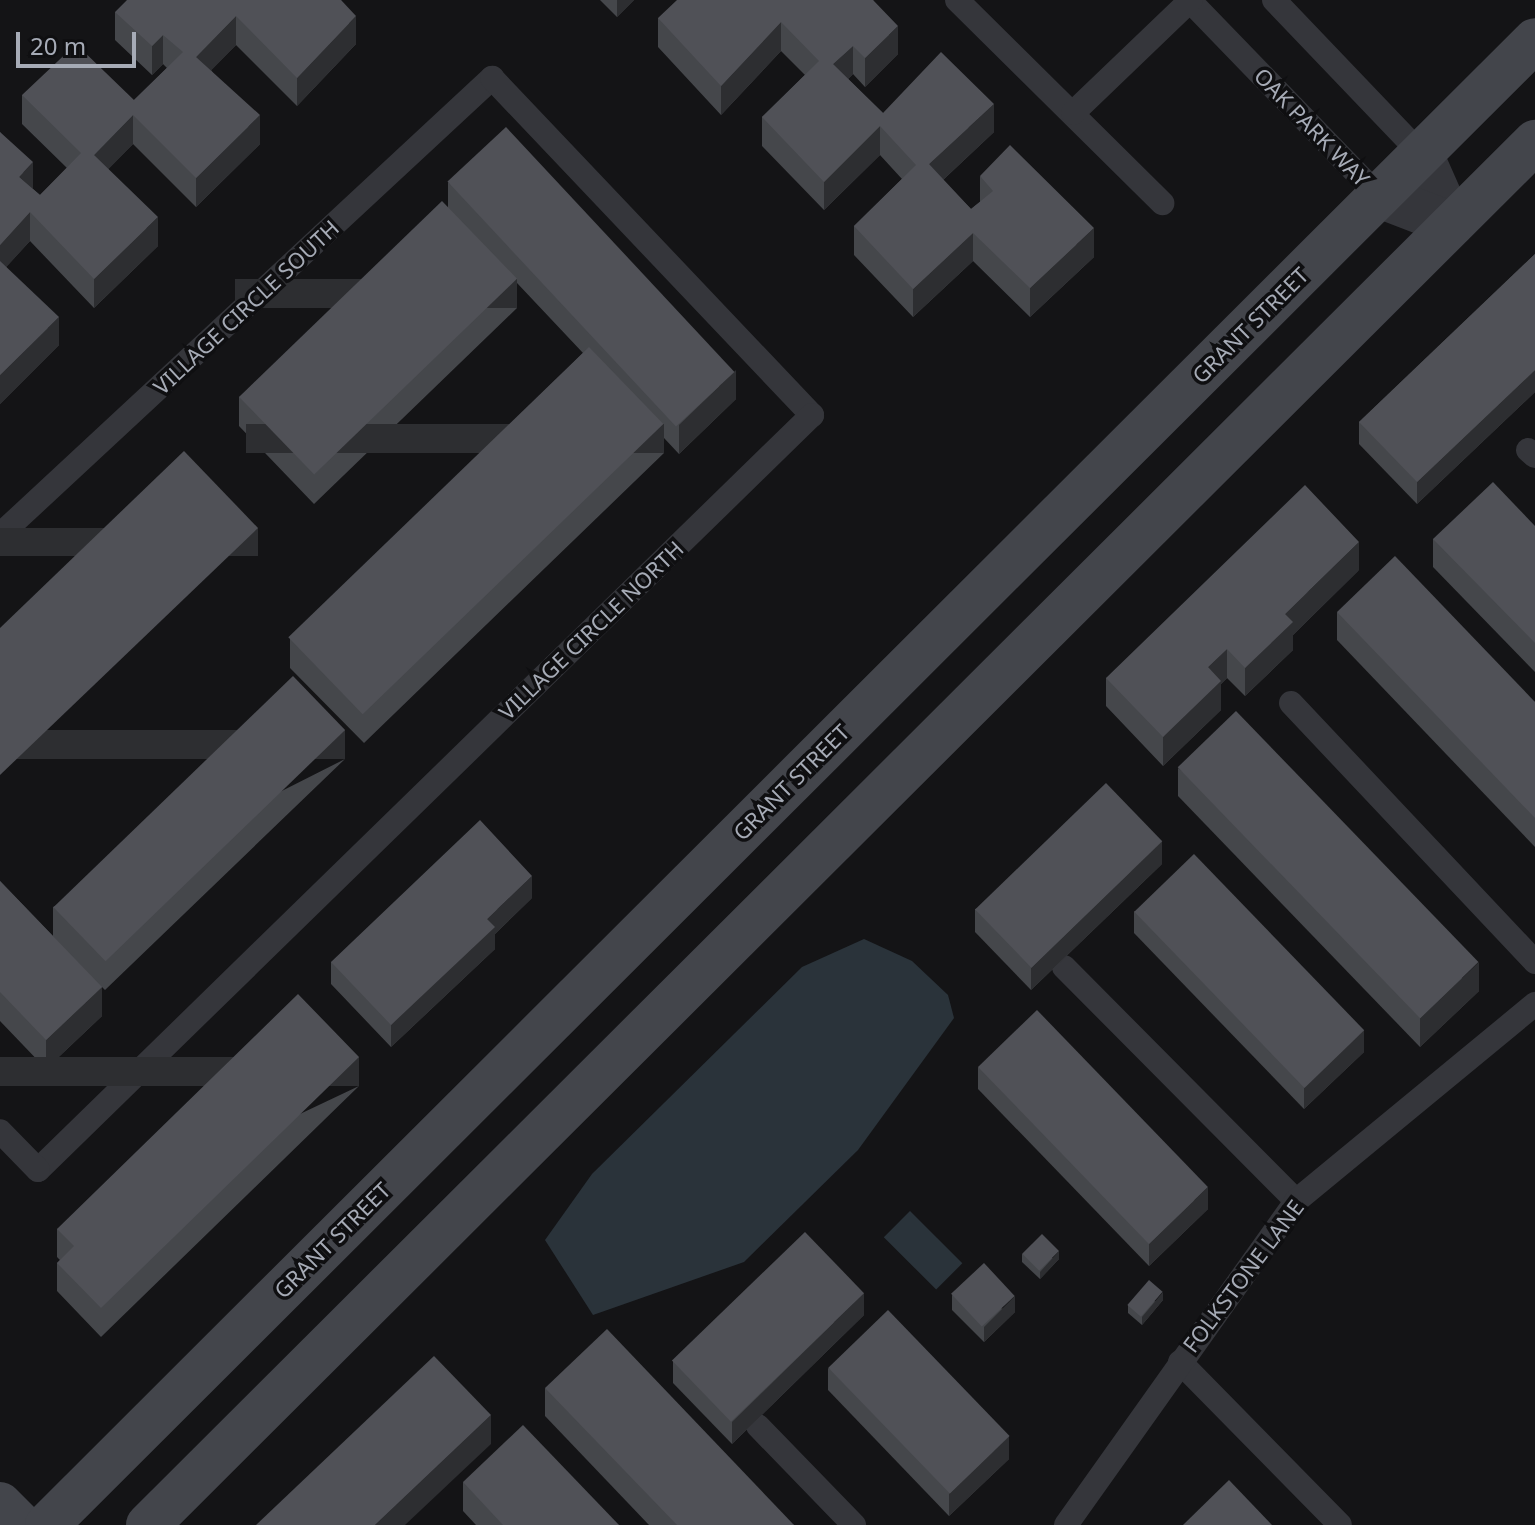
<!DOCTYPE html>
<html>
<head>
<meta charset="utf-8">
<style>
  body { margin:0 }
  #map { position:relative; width:1535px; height:1525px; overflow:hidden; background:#141416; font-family:"Noto Sans",sans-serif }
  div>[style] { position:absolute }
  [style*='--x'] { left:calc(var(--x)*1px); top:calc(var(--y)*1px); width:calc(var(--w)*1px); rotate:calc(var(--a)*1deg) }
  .water>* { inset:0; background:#2a333a; transform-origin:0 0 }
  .lane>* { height:24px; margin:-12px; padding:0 12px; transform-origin:12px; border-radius:12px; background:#35363b }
  .street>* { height:44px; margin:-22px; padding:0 22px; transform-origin:22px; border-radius:22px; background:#35363b }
  .secondary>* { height:44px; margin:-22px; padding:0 22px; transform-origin:22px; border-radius:22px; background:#43454b }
  .wall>* { inset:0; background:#45474b }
  .shaded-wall>* { inset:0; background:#2d2e31; transform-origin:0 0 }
  .building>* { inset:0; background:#505157; transform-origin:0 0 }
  span { translate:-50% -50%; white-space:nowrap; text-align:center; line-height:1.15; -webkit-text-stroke:7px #0f0f11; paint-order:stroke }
  .street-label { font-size:22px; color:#a6abb6 }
  .scale { position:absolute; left:16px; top:32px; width:120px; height:36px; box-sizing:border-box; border:4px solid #a6abb6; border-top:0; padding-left:10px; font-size:24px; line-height:28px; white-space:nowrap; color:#a6abb6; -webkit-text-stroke:6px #0f0f11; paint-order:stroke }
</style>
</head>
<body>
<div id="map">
  <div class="water">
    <div style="clip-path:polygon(864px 939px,912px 961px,948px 995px,954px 1018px,858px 1150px,744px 1262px,593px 1315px,545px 1240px,592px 1174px,802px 967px)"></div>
    <div style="left:910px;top:1211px;width:74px;height:37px;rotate:45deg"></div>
  </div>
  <div class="lane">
    <div style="--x:957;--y:0;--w:289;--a:44.7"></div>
    <div style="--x:1189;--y:0;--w:273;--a:45.9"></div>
    <div style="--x:1274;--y:0;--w:213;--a:46.3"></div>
    <div style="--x:1073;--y:113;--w:163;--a:-43.8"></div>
    <div style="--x:1528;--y:450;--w:9;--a:41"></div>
    <div style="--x:0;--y:535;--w:672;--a:-42.89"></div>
    <div style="--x:492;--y:78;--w:465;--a:46.5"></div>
    <div style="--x:812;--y:415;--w:1081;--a:135.71"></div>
    <div style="--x:38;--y:1170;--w:54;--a:-134.3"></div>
    <div style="--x:1291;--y:703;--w:356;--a:46.7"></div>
    <div style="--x:1064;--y:967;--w:330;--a:45.2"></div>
    <div style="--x:1180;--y:1362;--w:228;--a:45.5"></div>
    <div style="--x:758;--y:1426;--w:138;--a:45.9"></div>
    <div style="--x:1066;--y:1525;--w:397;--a:-54.6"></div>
    <div style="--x:1296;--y:1201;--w:310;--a:-39.5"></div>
  </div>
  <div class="street">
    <div style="--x:1421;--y:154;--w:77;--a:66.1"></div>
    <div style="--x:1379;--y:196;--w:78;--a:21"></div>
  </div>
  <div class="secondary">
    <div style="--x:0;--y:1504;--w:30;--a:45"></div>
    <div style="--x:47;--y:1525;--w:2102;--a:-44.94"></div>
    <div style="--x:148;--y:1525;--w:1959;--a:-44.92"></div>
  </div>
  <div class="wall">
    <div style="clip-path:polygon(341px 0,356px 44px,297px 106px,236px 45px,211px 70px,260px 144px,196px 207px,133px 144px,108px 169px,158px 246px,94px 308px,30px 241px,6px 267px,59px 345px,0 404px,0 132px,33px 189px,40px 195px,67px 168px,22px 124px,22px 95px,134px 100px,167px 68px,163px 64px,152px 75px,115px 40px,115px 12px)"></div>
    <div style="clip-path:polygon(600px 0,634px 0,617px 17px)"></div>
    <div style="clip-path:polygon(873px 0,898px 54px,865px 87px,853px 74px,848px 79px,883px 113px,994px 132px,943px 180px,971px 209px,980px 202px,980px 176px,1094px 257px,1030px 317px,973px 261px,913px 317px,854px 255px,854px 226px,902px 179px,880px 155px,824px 210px,762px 146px,762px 117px,805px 75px,781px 51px,721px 115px,658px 47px,658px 18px)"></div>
    <div style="clip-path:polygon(448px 182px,736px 399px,679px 454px,664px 438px,664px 453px,364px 743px,290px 668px,290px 639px,583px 353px,517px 283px,517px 308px,314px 504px,239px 426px,239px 397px,448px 208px)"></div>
    <div style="clip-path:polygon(1535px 254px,1535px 392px,1417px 504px,1359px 444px,1359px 422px)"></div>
    <div style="clip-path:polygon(1535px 526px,1535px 672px,1433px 567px,1433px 539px)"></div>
    <div style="clip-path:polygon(1359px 570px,1293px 635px,1293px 650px,1245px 696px,1227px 678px,1221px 684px,1221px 710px,1163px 766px,1106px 706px,1106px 678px)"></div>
    <div style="clip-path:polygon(1337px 612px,1535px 702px,1535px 847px,1337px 640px)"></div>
    <div style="clip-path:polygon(345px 759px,105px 990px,102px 987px,102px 1016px,46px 1069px,0 1021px,0 881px,53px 936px,53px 907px)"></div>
    <div style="clip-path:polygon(1178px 768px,1479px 991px,1420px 1047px,1178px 796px)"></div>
    <div style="clip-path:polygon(1162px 864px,1031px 990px,975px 932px,975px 909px)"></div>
    <div style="clip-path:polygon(532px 898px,495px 934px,495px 949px,391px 1047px,331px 984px,331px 962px)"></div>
    <div style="clip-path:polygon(1134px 911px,1364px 1052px,1304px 1109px,1134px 933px)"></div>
    <div style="clip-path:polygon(978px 1067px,1208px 1209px,1149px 1266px,978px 1089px)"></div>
    <div style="clip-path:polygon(359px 1086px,101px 1337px,57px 1291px,57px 1263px,60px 1260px,57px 1257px,57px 1229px)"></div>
    <div style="clip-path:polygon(1022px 1254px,1059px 1259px,1040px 1279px,1022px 1262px)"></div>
    <div style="clip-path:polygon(952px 1295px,1015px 1312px,984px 1342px,952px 1310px)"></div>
    <div style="clip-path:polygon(1163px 1300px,1142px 1325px,1128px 1313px,1128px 1305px)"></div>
    <div style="clip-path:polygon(864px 1315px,732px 1444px,673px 1383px,673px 1361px)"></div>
    <div style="clip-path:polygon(828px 1368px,1009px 1459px,949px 1516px,828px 1390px)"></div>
    <div style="clip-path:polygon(545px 1388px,794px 1525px,649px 1525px,545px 1416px)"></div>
    <div style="clip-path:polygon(463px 1482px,619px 1525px,476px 1525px,463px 1511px)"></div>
  </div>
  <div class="shaded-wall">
    <div style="clip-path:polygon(617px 0,634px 0,617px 17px)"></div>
    <div style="clip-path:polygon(236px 16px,236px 45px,196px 86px,196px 57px)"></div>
    <div style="clip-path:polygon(356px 16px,356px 44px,297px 106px,297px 78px)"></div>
    <div style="clip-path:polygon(781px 22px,781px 51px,721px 115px,721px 86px)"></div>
    <div style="clip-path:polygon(898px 26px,898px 54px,865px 87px,865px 58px)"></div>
    <div style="clip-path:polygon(163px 35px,163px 64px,152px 75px,152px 46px)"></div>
    <div style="clip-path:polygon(853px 46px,853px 74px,833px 93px,833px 64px)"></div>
    <div style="clip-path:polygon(994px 104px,994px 132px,929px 193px,929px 164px)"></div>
    <div style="clip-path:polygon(133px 115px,133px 144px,94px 184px,94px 155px)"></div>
    <div style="clip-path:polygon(260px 115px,260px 144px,196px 207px,196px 178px)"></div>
    <div style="clip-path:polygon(880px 126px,880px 155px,824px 210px,824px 182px)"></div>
    <div style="clip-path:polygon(33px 162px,33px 190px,19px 177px)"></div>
    <div style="clip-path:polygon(30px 212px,30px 241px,0 274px,0 245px)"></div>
    <div style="clip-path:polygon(158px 217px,158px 246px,94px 308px,94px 279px)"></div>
    <div style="clip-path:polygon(1094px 228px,1094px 257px,1030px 317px,1030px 288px)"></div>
    <div style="clip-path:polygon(973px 233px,973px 261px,913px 317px,913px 289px)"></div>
    <div style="left:517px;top:279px;width:29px;height:282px;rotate:90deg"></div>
    <div style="clip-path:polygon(59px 317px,59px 345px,0 404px,0 375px)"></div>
    <div style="clip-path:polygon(736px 370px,736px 399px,679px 454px,679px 425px)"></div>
    <div style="clip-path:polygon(1535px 370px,1535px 392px,1417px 504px,1417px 482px)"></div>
    <div style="left:664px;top:424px;width:29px;height:418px;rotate:90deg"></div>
    <div style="left:258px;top:528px;width:28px;height:357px;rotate:90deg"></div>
    <div style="clip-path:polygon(1359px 542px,1359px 570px,1293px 635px,1293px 650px,1245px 696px,1245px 668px,1285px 614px)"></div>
    <div style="clip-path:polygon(1227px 649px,1227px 678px,1221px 684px,1221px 710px,1163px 766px,1163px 737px,1208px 667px)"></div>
    <div style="left:345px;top:730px;width:29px;height:333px;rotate:90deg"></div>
    <div style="clip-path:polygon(1162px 841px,1162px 864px,1031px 990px,1031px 968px)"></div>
    <div style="clip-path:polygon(532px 876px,532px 898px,495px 934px,495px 949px,391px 1047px,391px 1025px,487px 919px)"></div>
    <div style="clip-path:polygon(1479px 962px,1479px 991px,1420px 1047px,1420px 1018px)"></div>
    <div style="clip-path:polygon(102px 987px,102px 1016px,46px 1069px,46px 1040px)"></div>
    <div style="clip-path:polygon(1364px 1030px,1364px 1052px,1304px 1109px,1304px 1087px)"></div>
    <div style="left:359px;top:1057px;width:29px;height:360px;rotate:90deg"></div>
    <div style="clip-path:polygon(1208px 1187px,1208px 1209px,1149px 1266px,1149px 1244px)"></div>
    <div style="clip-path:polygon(1059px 1251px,1059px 1259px,1040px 1279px,1040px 1272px)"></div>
    <div style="clip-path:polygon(1163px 1292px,1163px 1300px,1142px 1325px,1142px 1317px)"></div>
    <div style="clip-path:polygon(864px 1293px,864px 1315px,732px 1444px,732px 1422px)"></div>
    <div style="clip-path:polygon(1015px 1296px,1015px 1312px,984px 1342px,984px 1327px)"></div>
    <div style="clip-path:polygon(491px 1415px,491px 1444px,405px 1525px,375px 1525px)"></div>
    <div style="clip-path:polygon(1009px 1436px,1009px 1459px,949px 1516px,949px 1494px)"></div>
  </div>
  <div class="building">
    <div style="clip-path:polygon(127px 0,341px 0,356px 16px,297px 78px,236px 16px,196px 57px,260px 115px,196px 178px,133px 115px,94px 155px,158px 217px,94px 279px,30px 212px,0 245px,0 132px,33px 162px,19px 177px,40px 195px,81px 153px,22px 95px,76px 44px,134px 100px,183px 52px,163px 35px,152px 46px,115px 12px)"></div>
    <div style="clip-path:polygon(677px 0,873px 0,898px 26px,865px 58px,853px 46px,833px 64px,883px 113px,941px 52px,994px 104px,929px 164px,971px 209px,993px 191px,980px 176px,1010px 145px,1094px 228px,1030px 288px,973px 233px,913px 289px,854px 226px,916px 165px,880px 126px,824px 182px,762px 117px,819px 61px,781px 22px,721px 86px,658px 18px)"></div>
    <div style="left:506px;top:127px;width:335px;height:80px;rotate:47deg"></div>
    <div style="left:442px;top:201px;width:108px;height:282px;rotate:46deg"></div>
    <div style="clip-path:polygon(1535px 254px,1535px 370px,1417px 482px,1359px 422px)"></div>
    <div style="clip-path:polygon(0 261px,59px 317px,0 375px)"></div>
    <div style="left:589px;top:347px;width:107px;height:418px;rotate:46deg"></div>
    <div style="clip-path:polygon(184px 451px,258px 528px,0 775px,0 628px)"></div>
    <div style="clip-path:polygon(1493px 482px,1535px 526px,1535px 643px,1433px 539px)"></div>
    <div style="clip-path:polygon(1305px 485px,1359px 542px,1285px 614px,1293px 622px,1245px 668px,1227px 649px,1208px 667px,1221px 681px,1163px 737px,1106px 678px)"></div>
    <div style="clip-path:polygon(1395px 556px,1535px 702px,1535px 818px,1337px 612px)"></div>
    <div style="left:293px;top:676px;width:75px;height:333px;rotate:46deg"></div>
    <div style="left:1236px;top:711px;width:349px;height:81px;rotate:46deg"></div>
    <div style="left:1106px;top:783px;width:81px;height:182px;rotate:46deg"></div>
    <div style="clip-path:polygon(480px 820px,532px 876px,487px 919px,495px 927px,391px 1025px,331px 962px)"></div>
    <div style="left:1194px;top:854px;width:245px;height:83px;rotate:46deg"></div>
    <div style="clip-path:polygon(0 881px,102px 987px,46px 1040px,0 992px)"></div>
    <div style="clip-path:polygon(298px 994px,359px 1057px,101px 1308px,57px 1263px,74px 1246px,57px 1229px)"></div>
    <div style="left:1037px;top:1010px;width:246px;height:82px;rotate:46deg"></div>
    <div style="left:805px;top:1232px;width:85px;height:185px;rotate:46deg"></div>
    <div style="left:1042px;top:1234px;width:24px;height:28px;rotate:45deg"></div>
    <div style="left:984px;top:1263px;width:45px;height:45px;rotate:47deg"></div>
    <div style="left:1149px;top:1280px;width:18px;height:33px;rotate:41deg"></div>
    <div style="left:888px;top:1310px;width:175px;height:83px;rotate:46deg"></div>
    <div style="clip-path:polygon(607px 1329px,794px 1525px,677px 1525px,545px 1388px)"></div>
    <div style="clip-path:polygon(434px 1356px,491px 1415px,375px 1525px,256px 1525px)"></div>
    <div style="clip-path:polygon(523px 1425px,619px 1525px,503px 1525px,463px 1482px)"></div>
    <div style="clip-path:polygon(1229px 1480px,1272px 1525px,1183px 1525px)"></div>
  </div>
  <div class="street-label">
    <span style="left:1312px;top:127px;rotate:46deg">OAK PARK WAY</span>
    <span style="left:246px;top:307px;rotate:-43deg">VILLAGE CIRCLE SOUTH</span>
    <span style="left:1250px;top:325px;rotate:-45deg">GRANT STREET</span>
    <span style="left:591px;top:630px;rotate:-44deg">VILLAGE CIRCLE NORTH</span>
    <span style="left:791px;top:782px;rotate:-45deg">GRANT STREET</span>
    <span style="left:332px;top:1240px;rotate:-45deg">GRANT STREET</span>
    <span style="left:1243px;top:1276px;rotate:-53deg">FOLKSTONE LANE</span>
  </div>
  <div class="scale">20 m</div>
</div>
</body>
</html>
